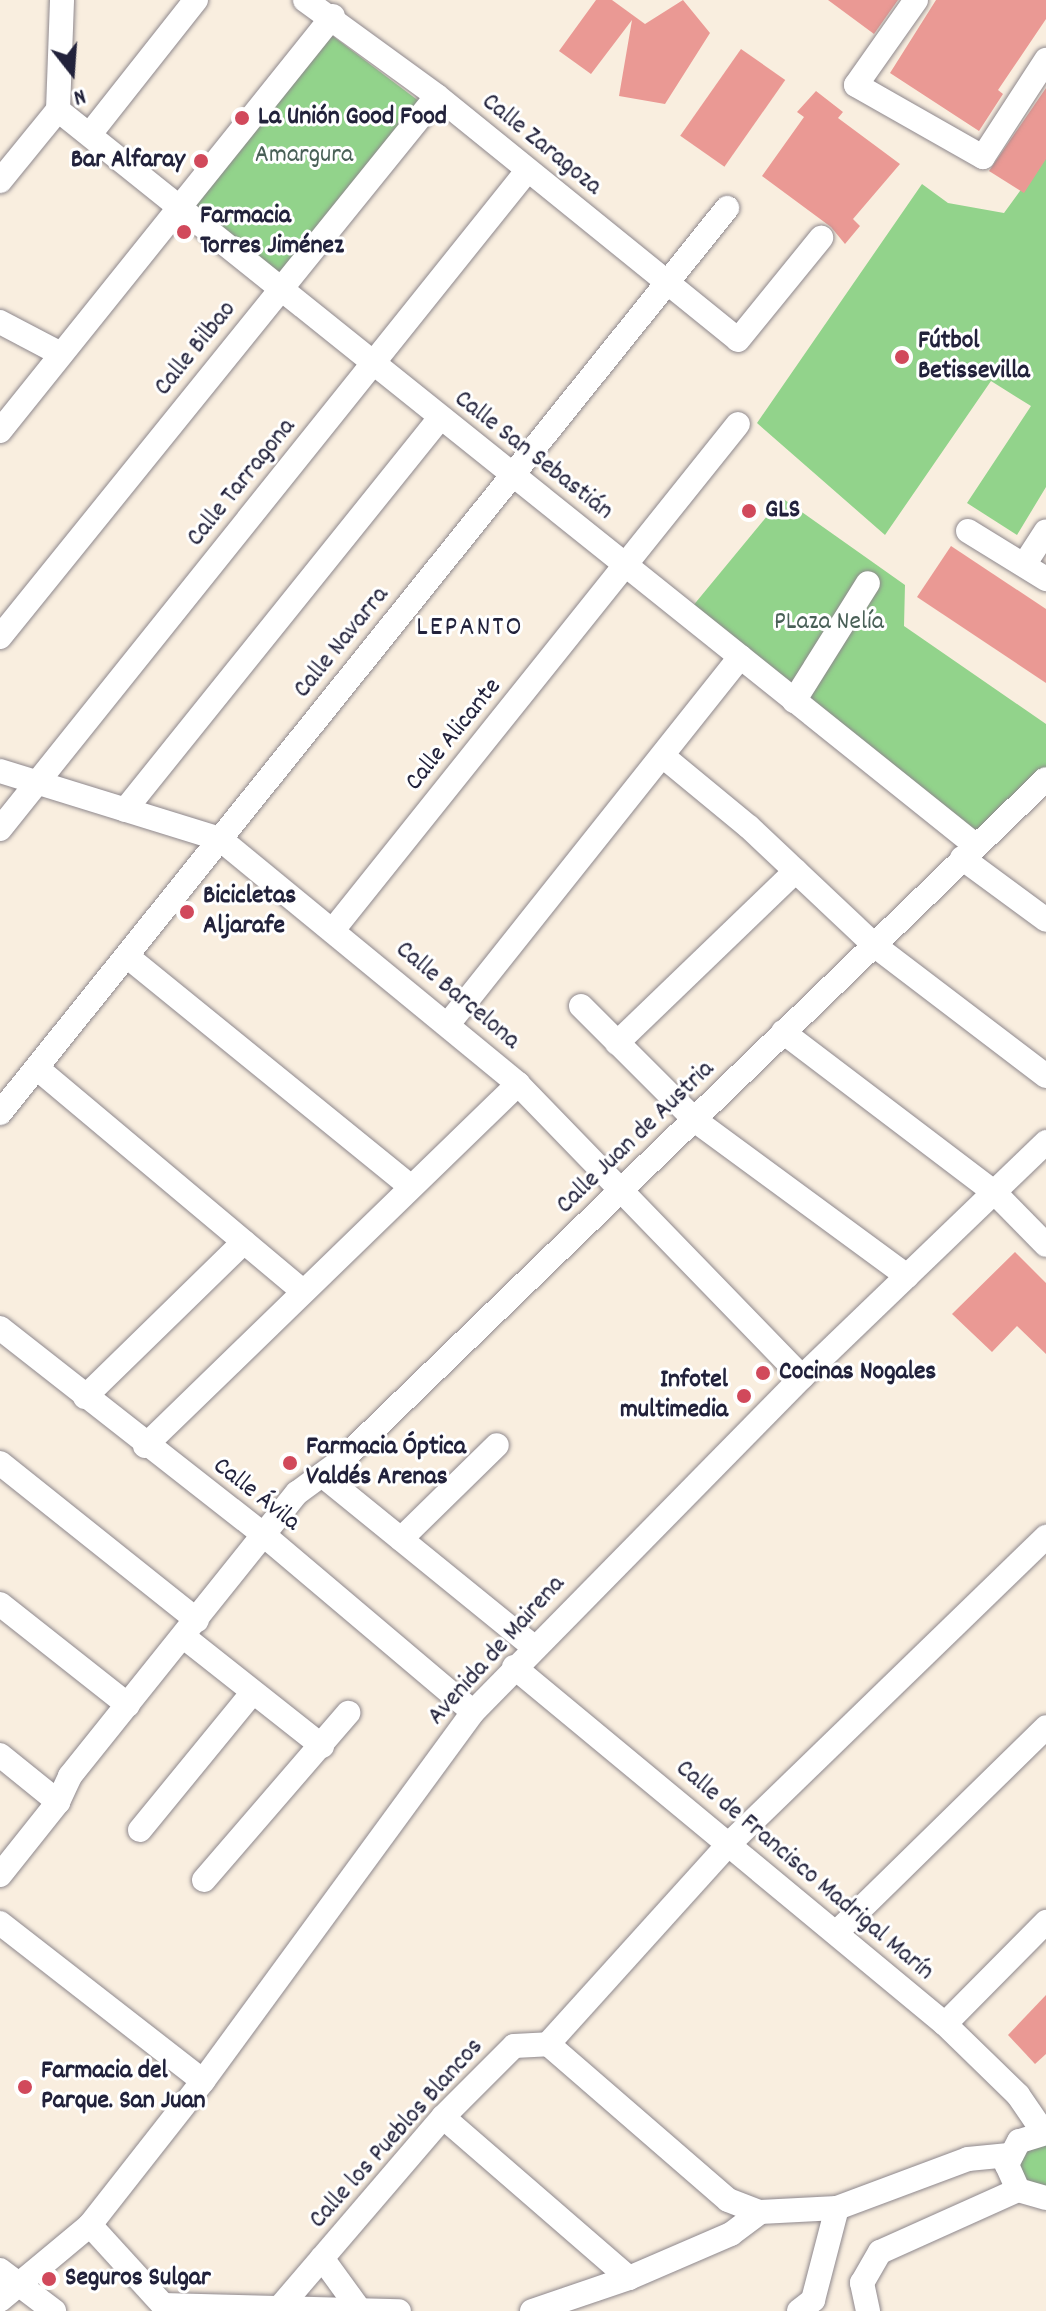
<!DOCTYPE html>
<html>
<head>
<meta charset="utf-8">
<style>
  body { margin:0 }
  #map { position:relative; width:1046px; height:2311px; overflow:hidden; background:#f9eedf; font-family:Dekko,sans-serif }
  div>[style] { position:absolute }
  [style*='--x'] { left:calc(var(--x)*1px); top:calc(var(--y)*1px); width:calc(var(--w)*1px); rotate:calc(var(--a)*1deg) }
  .green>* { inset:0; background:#92d38b; transform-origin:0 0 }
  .building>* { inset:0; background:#ea9994; transform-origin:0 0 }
  .roads { filter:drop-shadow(0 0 2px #8e888d) drop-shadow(0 0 2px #8e888d) }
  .minor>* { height:24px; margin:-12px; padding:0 12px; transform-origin:12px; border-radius:12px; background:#fff }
  .dots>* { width:22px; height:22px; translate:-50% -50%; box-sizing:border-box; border:4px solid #fff; border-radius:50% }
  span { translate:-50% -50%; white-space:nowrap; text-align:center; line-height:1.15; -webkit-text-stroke:6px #fff; paint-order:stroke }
  .poi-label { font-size:26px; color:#22223b; font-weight:700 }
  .left { translate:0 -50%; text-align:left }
  .right { translate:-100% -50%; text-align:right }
  .street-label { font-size:26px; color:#22223b }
  .park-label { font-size:26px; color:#496057 }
  .neighbourhood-label { font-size:28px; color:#22223b; letter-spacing:2px }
  .north { position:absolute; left:32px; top:32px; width:80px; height:80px; -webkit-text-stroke:6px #fff; paint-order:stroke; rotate:163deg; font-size:22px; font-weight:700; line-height:32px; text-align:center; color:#22223b }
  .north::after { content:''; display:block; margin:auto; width:28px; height:36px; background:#22223b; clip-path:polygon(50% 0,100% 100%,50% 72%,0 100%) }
</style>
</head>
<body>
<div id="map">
  <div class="green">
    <div style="left:326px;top:31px;width:127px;height:226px;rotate:37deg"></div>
    <div style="clip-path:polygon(1046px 155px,1046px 487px,1017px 535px,967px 503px,1031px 406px,991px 381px,885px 535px,757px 423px,922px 184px,948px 203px,1004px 213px)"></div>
    <div style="clip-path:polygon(782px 498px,905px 585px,904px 626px,1046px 724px,1046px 771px,976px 835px,692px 607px)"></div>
    <div style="clip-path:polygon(1046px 2144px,1046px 2188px,1032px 2187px,1018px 2171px,1025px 2150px)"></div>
  </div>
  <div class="building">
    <div style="clip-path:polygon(596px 0,612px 0,645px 24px,683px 0,710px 33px,665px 104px,619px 96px,632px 20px,591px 74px,559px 51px)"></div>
    <div style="clip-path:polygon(828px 0,898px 0,874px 34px)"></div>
    <div style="clip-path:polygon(936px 0,1046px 0,1046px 19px,998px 90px,1003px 94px,979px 131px,890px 73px)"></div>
    <div style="left:741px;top:49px;width:54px;height:106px;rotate:35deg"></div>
    <div style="clip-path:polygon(1046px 88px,1046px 159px,1024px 193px,989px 171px)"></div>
    <div style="clip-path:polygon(816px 91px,843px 112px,838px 118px,900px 164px,853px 219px,860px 226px,845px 244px,831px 227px,762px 176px,804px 117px,797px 112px)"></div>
    <div style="clip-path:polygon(951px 546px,1046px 609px,1046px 683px,917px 597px)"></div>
    <div style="clip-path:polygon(1015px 1252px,1046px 1283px,1046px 1354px,1017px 1326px,992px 1352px,952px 1314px)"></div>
    <div style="clip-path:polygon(1046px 1995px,1046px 2054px,1035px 2064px,1008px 2035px)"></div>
  </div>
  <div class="roads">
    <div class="minor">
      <div style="--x:305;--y:0;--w:163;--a:36"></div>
      <div style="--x:437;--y:96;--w:387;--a:39"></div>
      <div style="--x:738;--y:340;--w:132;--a:-50.9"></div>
      <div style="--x:916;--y:0;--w:104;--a:125.2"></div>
      <div style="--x:856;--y:85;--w:146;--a:29.6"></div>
      <div style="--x:983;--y:157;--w:116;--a:-57"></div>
      <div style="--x:58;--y:110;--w:1175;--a:38.71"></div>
      <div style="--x:58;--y:110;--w:110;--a:-87.9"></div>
      <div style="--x:90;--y:134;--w:171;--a:-51.7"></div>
      <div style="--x:0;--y:181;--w:92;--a:-50.8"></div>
      <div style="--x:0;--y:322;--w:69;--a:27.7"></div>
      <div style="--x:0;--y:431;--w:532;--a:-51.26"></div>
      <div style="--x:968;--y:531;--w:92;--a:31.6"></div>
      <div style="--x:1024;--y:565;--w:40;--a:-57.1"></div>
      <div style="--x:0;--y:637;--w:695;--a:-51.07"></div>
      <div style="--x:794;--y:701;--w:139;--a:-57.9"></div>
      <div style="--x:664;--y:757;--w:110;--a:39.5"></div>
      <div style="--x:749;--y:827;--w:172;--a:43.3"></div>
      <div style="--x:874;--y:945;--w:216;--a:37.3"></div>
      <div style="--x:0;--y:771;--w:230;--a:17.2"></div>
      <div style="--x:220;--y:839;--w:386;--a:39.4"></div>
      <div style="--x:518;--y:1084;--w:408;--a:45.9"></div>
      <div style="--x:125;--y:810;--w:503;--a:-51.22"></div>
      <div style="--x:0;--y:829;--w:843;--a:-51.31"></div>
      <div style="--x:962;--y:858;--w:104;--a:36.4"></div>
      <div style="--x:333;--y:930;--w:648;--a:-51.33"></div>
      <div style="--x:128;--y:957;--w:363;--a:39.1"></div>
      <div style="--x:581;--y:1006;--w:163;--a:45"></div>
      <div style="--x:696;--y:1121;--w:262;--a:36.3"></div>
      <div style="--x:449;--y:1023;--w:468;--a:-51.5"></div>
      <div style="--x:783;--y:1032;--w:265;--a:37.2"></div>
      <div style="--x:994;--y:1192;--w:74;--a:45.5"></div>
      <div style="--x:617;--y:1043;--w:248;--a:-43.9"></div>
      <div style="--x:38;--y:1069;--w:346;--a:40"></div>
      <div style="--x:0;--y:1113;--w:1161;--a:-51.22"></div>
      <div style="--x:0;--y:1328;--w:337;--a:38.1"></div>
      <div style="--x:265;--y:1536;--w:272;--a:40.2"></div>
      <div style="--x:85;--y:1397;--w:222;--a:-44.3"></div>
      <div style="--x:145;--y:1446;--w:520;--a:-44.14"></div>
      <div style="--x:0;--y:1463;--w:252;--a:38.6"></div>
      <div style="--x:322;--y:1475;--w:273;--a:39.1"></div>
      <div style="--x:401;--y:1539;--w:134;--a:-44.4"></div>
      <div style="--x:0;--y:1604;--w:163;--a:38.3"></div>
      <div style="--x:184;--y:1637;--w:176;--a:38.3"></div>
      <div style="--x:514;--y:1667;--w:560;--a:39.64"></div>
      <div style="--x:945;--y:2024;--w:102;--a:44.2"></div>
      <div style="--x:1018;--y:2095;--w:46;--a:55.6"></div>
      <div style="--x:0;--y:1755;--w:75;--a:39"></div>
      <div style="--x:140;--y:1830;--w:178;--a:-50.7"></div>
      <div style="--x:0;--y:1875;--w:93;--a:-51.5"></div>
      <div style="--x:58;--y:1802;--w:29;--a:-65"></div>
      <div style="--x:70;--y:1776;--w:363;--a:-51.3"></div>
      <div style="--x:297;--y:1493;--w:56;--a:-36.3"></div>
      <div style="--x:342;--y:1460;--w:979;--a:-44.05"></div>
      <div style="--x:204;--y:1880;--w:221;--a:-49.2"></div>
      <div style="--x:0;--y:1923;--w:257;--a:37.9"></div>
      <div style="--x:836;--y:1933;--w:294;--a:-44.4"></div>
      <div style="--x:945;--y:2024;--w:144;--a:-45.3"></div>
      <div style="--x:548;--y:2044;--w:238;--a:40.9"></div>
      <div style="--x:728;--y:2200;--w:34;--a:21"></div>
      <div style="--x:760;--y:2212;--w:77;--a:-3"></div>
      <div style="--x:837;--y:2208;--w:140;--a:-20.5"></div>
      <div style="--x:968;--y:2159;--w:41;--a:-5.6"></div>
      <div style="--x:443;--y:2117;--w:246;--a:40.9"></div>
      <div style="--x:1046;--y:2133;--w:28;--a:163"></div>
      <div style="--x:1019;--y:2141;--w:27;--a:117"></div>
      <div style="--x:1007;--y:2165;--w:27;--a:66"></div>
      <div style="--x:1018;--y:2190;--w:29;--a:16"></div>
      <div style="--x:90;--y:2225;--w:108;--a:47.6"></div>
      <div style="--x:163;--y:2305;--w:236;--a:1.5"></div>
      <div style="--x:322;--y:2258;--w:63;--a:54"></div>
      <div style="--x:0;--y:2270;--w:68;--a:37.2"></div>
      <div style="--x:0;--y:2300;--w:117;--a:-39.8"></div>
      <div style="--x:90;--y:2225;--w:183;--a:-51.9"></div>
      <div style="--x:203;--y:2081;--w:457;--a:-53.8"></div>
      <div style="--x:473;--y:1712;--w:470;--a:-45.5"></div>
      <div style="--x:802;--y:1377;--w:339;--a:-43.9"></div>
      <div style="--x:281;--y:2306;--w:249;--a:-49.4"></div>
      <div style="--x:443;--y:2117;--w:100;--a:-45"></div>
      <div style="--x:514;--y:2046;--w:34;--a:-3"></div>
      <div style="--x:548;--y:2044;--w:268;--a:-47.9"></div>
      <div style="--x:728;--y:1845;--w:443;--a:-44.1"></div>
      <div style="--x:532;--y:2311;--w:102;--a:-18.8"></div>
      <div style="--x:629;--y:2278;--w:111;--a:-23.3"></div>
      <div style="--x:731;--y:2234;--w:36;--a:-37"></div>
      <div style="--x:799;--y:2311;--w:18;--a:-38"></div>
      <div style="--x:813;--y:2300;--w:95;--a:-75.4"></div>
      <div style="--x:868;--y:2311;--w:29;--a:-102"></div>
      <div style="--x:862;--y:2283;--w:36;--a:-60"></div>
      <div style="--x:880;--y:2252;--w:151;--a:-24.2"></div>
    </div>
  </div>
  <div class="dots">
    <div style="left:242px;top:118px;background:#d1495b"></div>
    <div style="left:201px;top:161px;background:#d1495b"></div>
    <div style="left:184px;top:232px;background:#d1495b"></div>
    <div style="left:902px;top:357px;background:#d1495b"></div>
    <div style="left:749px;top:511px;background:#d1495b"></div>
    <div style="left:187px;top:912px;background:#d1495b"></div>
    <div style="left:763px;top:1373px;background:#d1495b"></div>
    <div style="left:744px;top:1396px;background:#d1495b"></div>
    <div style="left:290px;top:1463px;background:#d1495b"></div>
    <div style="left:25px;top:2087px;background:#d1495b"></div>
    <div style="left:49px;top:2279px;background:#d1495b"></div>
  </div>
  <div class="poi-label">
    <span class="left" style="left:258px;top:118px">La Unión Good Food</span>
    <span class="right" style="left:185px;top:161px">Bar Alfaray</span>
    <span class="left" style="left:200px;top:232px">Farmacia<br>Torres Jiménez</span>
    <span class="left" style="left:918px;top:357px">Fútbol<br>Betissevilla</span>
    <span class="left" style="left:765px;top:511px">GLS</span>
    <span class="left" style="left:203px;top:912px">Bicicletas<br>Aljarafe</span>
    <span class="left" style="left:779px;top:1373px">Cocinas Nogales</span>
    <span class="right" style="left:728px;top:1396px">Infotel<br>multimedia</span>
    <span class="left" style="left:306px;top:1463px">Farmacia Óptica<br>Valdés Arenas</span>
    <span class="left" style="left:41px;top:2087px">Farmacia del<br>Parque. San Juan</span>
    <span class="left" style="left:65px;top:2279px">Seguros Sulgar</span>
  </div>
  <div class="street-label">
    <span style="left:541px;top:145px;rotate:39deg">Calle Zaragoza</span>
    <span style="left:196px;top:349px;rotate:-51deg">Calle Bilbao</span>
    <span style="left:533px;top:456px;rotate:38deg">Calle San Sebastián</span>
    <span style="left:242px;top:483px;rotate:-51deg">Calle Tarragona</span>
    <span style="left:342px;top:643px;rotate:-51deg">Calle Navarra</span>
    <span style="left:454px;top:735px;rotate:-51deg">Calle Alicante</span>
    <span style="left:457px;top:996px;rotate:40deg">Calle Barcelona</span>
    <span style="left:636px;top:1138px;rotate:-44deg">Calle Juan de Austria</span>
    <span style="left:256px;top:1495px;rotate:38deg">Calle Ávila</span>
    <span style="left:497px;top:1651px;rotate:-48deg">Avenida de Mairena</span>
    <span style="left:804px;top:1871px;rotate:40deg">Calle de Francisco Madrigal Marín</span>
    <span style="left:397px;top:2134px;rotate:-48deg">Calle los Pueblos Blancos</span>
  </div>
  <div class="park-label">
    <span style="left:304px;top:156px">Amargura</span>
    <span style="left:829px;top:623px">PLaza Nelía</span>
  </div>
  <div class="neighbourhood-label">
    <span style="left:470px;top:629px">LEPANTO</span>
  </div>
  <div class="north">N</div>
</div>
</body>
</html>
